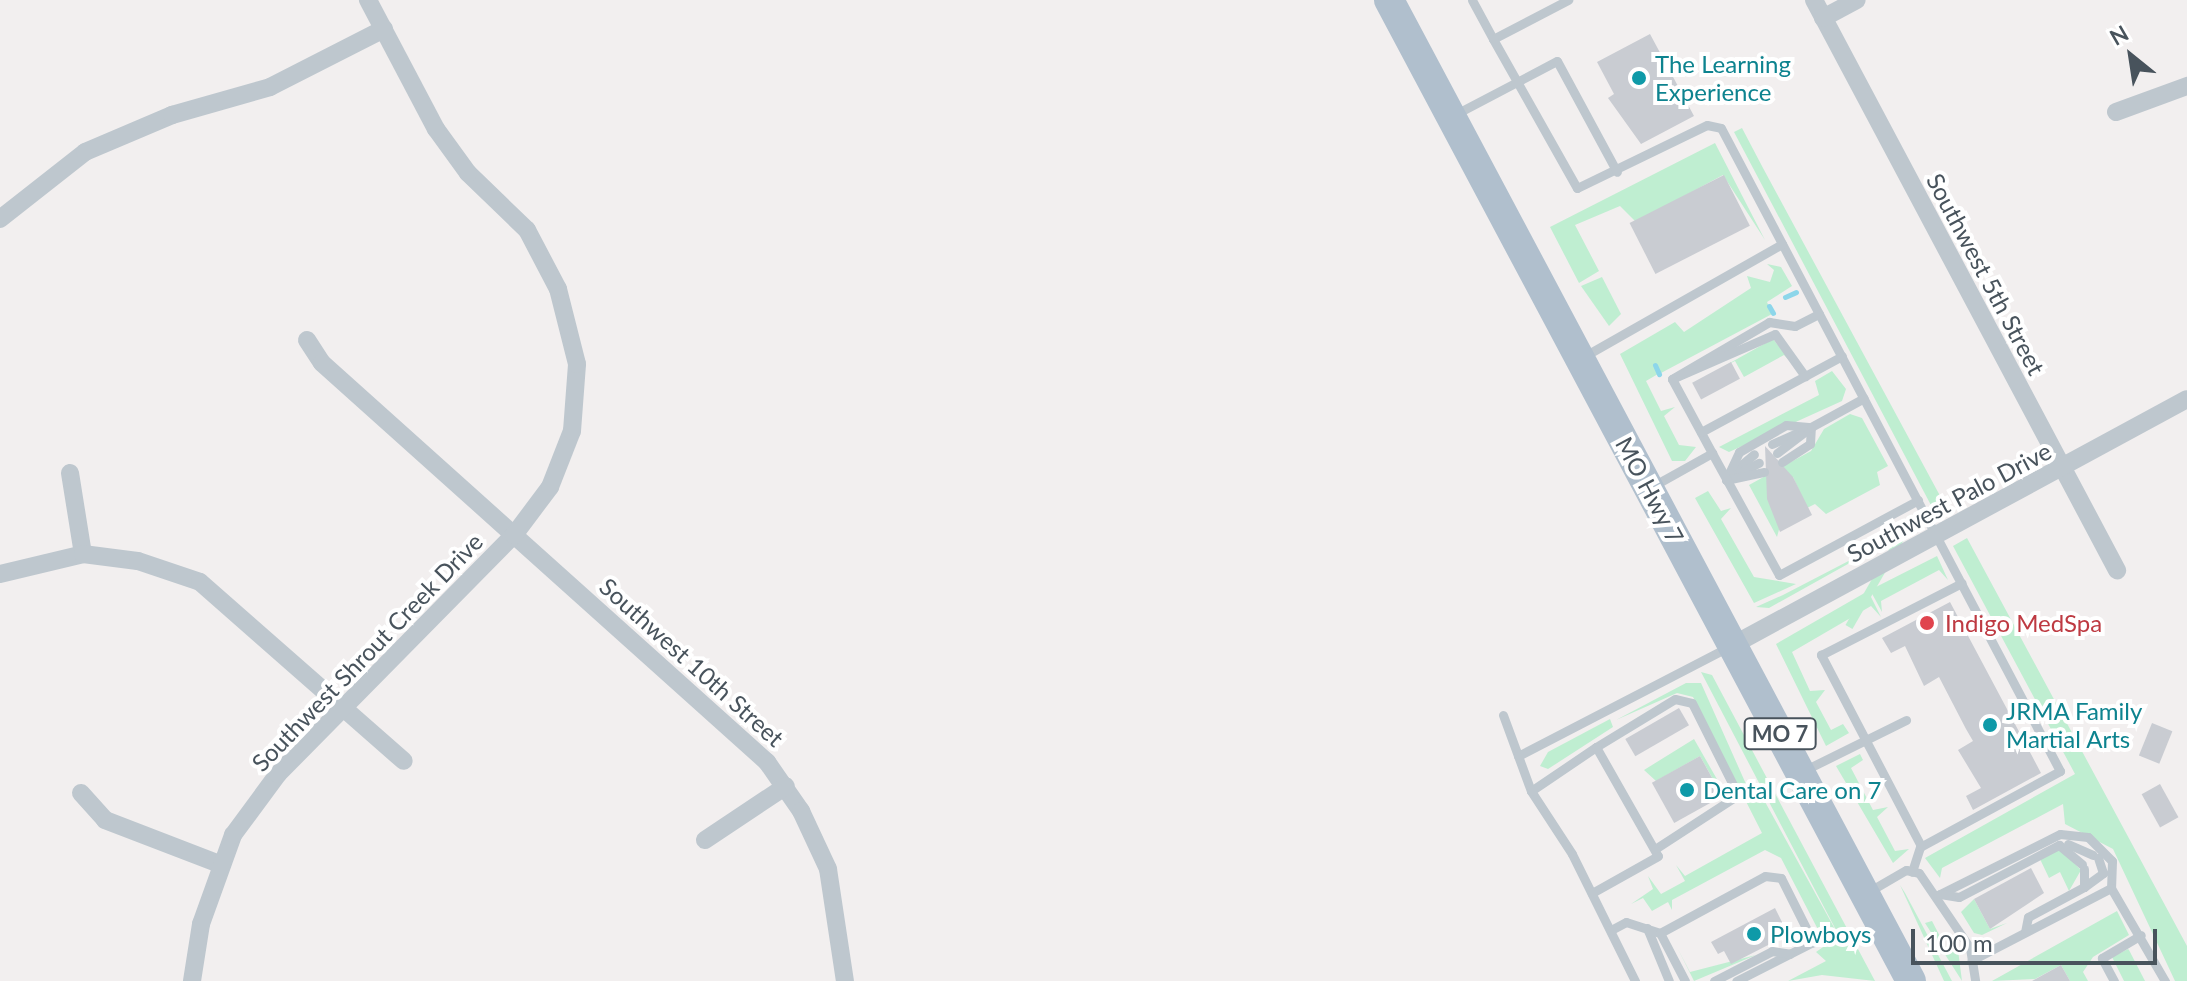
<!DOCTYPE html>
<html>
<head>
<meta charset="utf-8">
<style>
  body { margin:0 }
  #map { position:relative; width:2187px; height:981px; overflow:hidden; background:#f2efef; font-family:Lato,sans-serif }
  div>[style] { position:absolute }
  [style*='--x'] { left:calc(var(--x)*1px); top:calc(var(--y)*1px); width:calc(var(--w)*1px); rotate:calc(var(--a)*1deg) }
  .green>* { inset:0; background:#bfeed1; transform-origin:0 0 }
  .stream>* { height:5px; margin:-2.5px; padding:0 2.5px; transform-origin:2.5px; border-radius:2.5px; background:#8dd6ea }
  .building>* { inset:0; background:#c9ccd2; transform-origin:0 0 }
  .service>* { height:9px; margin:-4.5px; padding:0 4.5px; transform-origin:4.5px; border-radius:4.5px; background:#bec7ce }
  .minor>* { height:18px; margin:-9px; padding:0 9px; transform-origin:9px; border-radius:9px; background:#bec7ce }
  .primary>* { height:30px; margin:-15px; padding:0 15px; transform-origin:15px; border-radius:15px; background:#b0bfcd }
  .dots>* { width:22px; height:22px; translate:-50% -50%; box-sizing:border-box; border:4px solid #fff; border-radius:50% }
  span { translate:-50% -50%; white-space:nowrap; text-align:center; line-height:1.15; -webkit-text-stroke:8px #fff; paint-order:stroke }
  .shield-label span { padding:2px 6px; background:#fff; border:2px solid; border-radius:6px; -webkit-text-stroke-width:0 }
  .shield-label { font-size:22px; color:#48535c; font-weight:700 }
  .culture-label { font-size:24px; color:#0d838f }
  .left { translate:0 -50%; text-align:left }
  .street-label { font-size:24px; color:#48535c }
  .health-label { font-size:24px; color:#be3a42 }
  .north { position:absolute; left:2091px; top:16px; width:80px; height:80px; -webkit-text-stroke:6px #fff; paint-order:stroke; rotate:330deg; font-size:22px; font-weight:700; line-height:32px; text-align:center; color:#48535c }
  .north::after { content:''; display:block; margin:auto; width:28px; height:36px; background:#48535c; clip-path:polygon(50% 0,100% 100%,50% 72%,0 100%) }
  .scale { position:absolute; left:1911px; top:929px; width:246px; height:36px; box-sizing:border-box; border:4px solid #48535c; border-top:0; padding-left:10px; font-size:24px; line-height:28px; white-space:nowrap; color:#48535c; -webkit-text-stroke:6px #fff; paint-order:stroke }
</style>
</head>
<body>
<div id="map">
  <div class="green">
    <div style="clip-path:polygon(1742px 128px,1763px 168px,1945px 505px,1933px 509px,1734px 132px)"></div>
    <div style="clip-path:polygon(1715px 143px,1765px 240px,1723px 175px,1636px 222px,1620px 206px,1575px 225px,1599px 271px,1579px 283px,1550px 227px)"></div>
    <div style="clip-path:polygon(1767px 264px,1781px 267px,1792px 286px,1767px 302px,1772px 314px,1661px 373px,1655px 365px,1658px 374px,1646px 381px,1661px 411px,1675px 407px,1664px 416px,1679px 445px,1696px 447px,1685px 461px,1672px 461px,1620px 354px,1675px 322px,1684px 332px,1751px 288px,1747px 276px,1770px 282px,1774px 270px)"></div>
    <div style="clip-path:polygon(1602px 277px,1621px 314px,1609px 326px,1581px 286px)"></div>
    <div style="clip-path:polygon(1773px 339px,1793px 364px,1784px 355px,1744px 377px,1735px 361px,1719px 369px)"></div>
    <div style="clip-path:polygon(1832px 371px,1846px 389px,1842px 401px,1729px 452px,1719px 447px,1819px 395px,1815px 381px)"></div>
    <div style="clip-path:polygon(1850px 414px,1862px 418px,1888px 466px,1877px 472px,1880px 485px,1826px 514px,1815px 504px,1807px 508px,1793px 477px,1777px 537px,1749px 485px,1811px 451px,1824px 429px)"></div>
    <div style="clip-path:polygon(1708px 491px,1721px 511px,1731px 508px,1721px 519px,1754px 577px,1796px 584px,1754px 603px,1695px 498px)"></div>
    <div style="left:1909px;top:515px;width:8px;height:127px;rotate:30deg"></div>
    <div style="clip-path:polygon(1916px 526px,1769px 608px,1756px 607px,1783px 595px)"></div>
    <div style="clip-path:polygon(1967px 538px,2187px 946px,2187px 981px,2175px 981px,2113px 849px,2065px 824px,2063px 804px,1942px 868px,1940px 878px,1925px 858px,2075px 774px,1953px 546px)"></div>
    <div style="clip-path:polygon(1937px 556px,1948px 580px,1939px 570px,1881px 601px,1882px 612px,1870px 590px)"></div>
    <div style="clip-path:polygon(1868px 591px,1881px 617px,1871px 606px,1792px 652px,1810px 691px,1825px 690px,1816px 702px,1831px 730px,1843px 724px,1849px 733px,1826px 746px,1776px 644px)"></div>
    <div style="clip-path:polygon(1701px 672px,1712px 675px,1875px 981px,1822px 975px,1788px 981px,1826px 961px,1816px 952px,1826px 945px,1781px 858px,1765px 850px,1672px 900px,1672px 910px,1668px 902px,1652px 911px,1643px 898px,1631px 904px,1653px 889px,1648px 876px,1661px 894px,1685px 881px,1676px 865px,1685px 876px,1762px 833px,1693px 697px,1677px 693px,1616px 720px,1686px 683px,1701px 683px,1746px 784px,1753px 780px,1847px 951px)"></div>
    <div style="clip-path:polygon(1610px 719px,1613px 727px,1548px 769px,1540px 766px,1548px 752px)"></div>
    <div style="clip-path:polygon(1694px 739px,1726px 795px,1723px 797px,1700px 756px,1656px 781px,1644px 770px)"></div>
    <div style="clip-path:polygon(1860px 754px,1863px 760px,1851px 768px,1873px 810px,1888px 807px,1877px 817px,1895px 851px,1909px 849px,1893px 863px,1836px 766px)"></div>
    <div style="clip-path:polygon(2060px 849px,2081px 870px,2069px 891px,2060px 872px,2049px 878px,2040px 859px)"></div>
    <div style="clip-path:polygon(1900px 885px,1905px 893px,1952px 981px,1944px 981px)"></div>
    <div style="clip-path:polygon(1974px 899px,1990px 929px,2007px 923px,1982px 935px,1974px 933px,1961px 912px)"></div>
    <div style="clip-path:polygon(2117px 911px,2129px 935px,2093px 957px,2083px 972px,2088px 981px,2070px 981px,2061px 965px,2035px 979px,1992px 981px)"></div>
    <div style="clip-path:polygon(1932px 921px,1946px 948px,1958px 950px,1962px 981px,1925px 923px)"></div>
    <div style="clip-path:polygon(1678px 949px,1690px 972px,1756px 955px,1694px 981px)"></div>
    <div style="clip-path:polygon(2128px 949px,2129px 950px,2145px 981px,2124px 981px,2112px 957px)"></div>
  </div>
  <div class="stream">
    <div style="--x:1785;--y:297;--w:12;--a:-24"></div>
    <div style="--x:1769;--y:306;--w:8;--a:60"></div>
    <div style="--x:1655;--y:365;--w:10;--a:66"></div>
  </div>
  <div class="building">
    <div style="clip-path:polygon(1650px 34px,1694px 116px,1641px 144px,1608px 98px,1614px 94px,1597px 62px)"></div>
    <div style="left:1724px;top:175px;width:57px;height:106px;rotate:63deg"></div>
    <div style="left:1731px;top:362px;width:19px;height:44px;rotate:62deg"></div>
    <div style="clip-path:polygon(1765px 446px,1793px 477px,1812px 515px,1780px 532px,1767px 499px)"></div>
    <div style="clip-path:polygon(1950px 602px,2041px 773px,1973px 810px,1966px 796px,1981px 788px,1958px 750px,1973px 741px,1966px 729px,1939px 677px,1924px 686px,1905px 646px,1891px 653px,1882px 638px)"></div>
    <div style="left:1679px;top:708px;width:20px;height:62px;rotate:60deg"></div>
    <div style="left:2152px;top:723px;width:22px;height:35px;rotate:22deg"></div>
    <div style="left:1700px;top:756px;width:46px;height:55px;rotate:61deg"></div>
    <div style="left:2160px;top:784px;width:38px;height:21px;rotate:61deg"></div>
    <div style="clip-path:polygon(2031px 868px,2044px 893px,1990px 929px,1974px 899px)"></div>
    <div style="clip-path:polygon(1775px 908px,1786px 930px,1776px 941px,1731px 964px,1724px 951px,1718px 954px,1711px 942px)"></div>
    <div style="clip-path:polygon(2061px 965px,2070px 981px,2032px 981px)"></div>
  </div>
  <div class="service">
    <div style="--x:1472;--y:0;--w:44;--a:61.7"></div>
    <div style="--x:1493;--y:39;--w:85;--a:-27.5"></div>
    <div style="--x:1493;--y:39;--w:171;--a:60.6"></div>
    <div style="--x:1577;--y:188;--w:144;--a:-25.9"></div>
    <div style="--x:1707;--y:125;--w:14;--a:12"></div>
    <div style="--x:1721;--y:128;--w:727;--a:62.2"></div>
    <div style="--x:2060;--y:771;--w:159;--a:151.5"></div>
    <div style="--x:1920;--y:847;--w:26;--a:108"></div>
    <div style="--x:1454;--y:115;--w:116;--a:-27.7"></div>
    <div style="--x:1557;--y:61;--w:126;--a:61.6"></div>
    <div style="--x:1583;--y:357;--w:229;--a:-29.6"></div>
    <div style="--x:1672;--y:379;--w:113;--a:-30.4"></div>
    <div style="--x:1769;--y:322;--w:26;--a:9"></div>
    <div style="--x:1795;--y:326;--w:27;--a:-27"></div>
    <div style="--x:1672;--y:379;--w:112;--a:-23.6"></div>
    <div style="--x:1775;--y:334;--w:52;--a:54.5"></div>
    <div style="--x:1672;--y:379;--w:84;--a:61.6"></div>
    <div style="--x:1701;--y:432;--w:160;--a:-28.3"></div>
    <div style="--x:1772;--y:444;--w:39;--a:-24"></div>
    <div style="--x:1777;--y:453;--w:43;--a:-37.4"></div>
    <div style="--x:1782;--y:462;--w:33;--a:-33"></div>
    <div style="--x:1810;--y:444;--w:17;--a:-87"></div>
    <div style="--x:1734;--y:471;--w:26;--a:-40"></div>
    <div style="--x:1733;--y:476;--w:29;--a:-27"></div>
    <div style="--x:1726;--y:480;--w:31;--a:-65"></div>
    <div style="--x:1739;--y:452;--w:54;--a:-29.9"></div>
    <div style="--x:1786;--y:425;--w:25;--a:5"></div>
    <div style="--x:1811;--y:427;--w:60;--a:-28.7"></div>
    <div style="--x:1726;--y:480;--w:39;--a:-12"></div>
    <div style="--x:1653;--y:486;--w:68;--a:-29.2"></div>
    <div style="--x:1712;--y:453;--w:139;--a:61.2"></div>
    <div style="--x:1779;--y:575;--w:158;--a:-28.3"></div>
    <div style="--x:1503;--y:715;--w:81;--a:69.8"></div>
    <div style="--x:1531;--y:791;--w:75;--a:56.9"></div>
    <div style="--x:1572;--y:854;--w:142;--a:63.6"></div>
    <div style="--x:1596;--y:747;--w:92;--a:-31.3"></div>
    <div style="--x:1675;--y:699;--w:17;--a:13"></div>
    <div style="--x:1692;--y:703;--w:103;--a:63.4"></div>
    <div style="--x:1738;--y:795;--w:99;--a:147"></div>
    <div style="--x:1518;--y:756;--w:237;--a:-27.4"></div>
    <div style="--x:1803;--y:771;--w:115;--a:-26.3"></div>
    <div style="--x:1531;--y:791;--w:78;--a:-34.1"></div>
    <div style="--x:1596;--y:747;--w:125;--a:60.4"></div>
    <div style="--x:1658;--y:856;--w:76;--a:150.7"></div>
    <div style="--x:2068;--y:844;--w:27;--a:24"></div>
    <div style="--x:1921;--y:846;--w:216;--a:-117.6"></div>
    <div style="--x:1821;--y:655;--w:158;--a:-27.1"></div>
    <div style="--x:2084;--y:887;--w:24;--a:-36"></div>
    <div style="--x:2103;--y:873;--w:16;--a:-108"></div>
    <div style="--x:2111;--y:888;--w:108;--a:59.9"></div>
    <div style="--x:1868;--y:892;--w:44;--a:-30.1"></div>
    <div style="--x:1906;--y:870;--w:13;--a:13"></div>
    <div style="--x:1919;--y:873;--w:91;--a:55.8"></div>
    <div style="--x:1970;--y:948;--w:33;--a:81"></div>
    <div style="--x:1940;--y:894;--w:134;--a:-26.6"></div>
    <div style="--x:2060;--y:834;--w:28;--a:6"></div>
    <div style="--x:2088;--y:837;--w:34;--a:45"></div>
    <div style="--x:2112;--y:861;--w:27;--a:92"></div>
    <div style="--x:2111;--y:888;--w:157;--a:152.6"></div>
    <div style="--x:1940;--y:894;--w:19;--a:9"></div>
    <div style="--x:1959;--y:897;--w:113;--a:-27.5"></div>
    <div style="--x:2059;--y:845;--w:30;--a:40"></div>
    <div style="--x:1647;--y:928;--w:57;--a:67.5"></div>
    <div style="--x:1611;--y:930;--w:17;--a:-28"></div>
    <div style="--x:1626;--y:922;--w:36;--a:18"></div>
    <div style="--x:1660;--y:933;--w:54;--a:62.5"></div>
    <div style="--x:2025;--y:932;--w:15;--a:-79"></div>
    <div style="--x:2028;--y:917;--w:64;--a:-28.2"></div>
    <div style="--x:2084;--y:887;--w:18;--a:-90"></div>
    <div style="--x:1660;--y:933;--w:119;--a:-28.5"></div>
    <div style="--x:1765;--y:876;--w:16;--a:7"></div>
    <div style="--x:1781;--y:878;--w:72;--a:63.4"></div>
    <div style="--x:1813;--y:942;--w:86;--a:153.1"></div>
    <div style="--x:1714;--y:981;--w:65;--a:-27.3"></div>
    <div style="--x:1772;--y:951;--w:18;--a:9"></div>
    <div style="--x:2114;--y:981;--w:26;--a:-118"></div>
    <div style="--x:2102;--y:958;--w:45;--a:-30.5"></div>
  </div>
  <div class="minor">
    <div style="--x:1814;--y:0;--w:646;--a:62.01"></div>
    <div style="--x:1823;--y:18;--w:38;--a:-28"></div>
    <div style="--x:2116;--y:112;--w:76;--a:-20.1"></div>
    <div style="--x:0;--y:219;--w:108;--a:-38.2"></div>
    <div style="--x:85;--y:152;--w:95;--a:-23"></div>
    <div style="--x:172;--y:115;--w:102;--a:-15.9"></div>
    <div style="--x:270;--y:87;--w:128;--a:-27"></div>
    <div style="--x:307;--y:340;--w:27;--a:57"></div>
    <div style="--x:322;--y:363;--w:598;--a:41.88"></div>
    <div style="--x:767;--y:762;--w:60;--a:55.2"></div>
    <div style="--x:801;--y:811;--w:64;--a:65"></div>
    <div style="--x:828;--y:869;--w:113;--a:81.4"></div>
    <div style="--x:70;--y:473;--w:82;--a:80.9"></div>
    <div style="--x:0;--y:574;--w:85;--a:-13.5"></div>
    <div style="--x:83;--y:554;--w:55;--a:7.3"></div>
    <div style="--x:138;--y:561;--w:65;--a:18.7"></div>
    <div style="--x:200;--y:582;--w:271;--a:41.3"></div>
    <div style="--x:1733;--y:645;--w:516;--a:-28.45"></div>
    <div style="--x:81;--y:793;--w:36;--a:48"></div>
    <div style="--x:105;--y:820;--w:125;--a:21"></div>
    <div style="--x:705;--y:840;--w:97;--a:-33.7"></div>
    <div style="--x:192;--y:981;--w:58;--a:-81"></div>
    <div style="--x:201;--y:924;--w:95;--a:-70.2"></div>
    <div style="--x:233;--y:835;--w:76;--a:-53.6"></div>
    <div style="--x:278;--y:774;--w:336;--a:-45.4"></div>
    <div style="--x:514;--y:535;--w:60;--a:-53.1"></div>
    <div style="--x:550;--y:487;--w:60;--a:-68.6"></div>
    <div style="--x:572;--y:431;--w:67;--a:-85.7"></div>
    <div style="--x:577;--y:364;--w:77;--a:-104.2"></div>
    <div style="--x:558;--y:289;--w:67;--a:-117.7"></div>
    <div style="--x:527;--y:230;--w:82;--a:-136"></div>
    <div style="--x:468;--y:173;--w:54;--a:-126"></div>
    <div style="--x:436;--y:129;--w:146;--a:-117.8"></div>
  </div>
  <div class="primary">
    <div style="--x:1389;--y:0;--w:1111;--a:61.98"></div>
  </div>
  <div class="dots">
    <div style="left:1639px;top:78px;background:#0f9aa8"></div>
    <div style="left:1927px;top:623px;background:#e0444e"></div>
    <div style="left:1990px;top:725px;background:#0f9aa8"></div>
    <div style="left:1687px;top:790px;background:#0f9aa8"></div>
    <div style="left:1754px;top:934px;background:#0f9aa8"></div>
  </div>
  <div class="shield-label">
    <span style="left:1780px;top:734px">MO 7</span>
  </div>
  <div class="culture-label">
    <span class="left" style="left:1655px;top:78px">The Learning<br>Experience</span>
    <span class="left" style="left:2006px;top:725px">JRMA Family<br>Martial Arts</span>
    <span class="left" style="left:1703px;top:790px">Dental Care on 7</span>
    <span class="left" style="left:1770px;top:934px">Plowboys</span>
  </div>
  <div class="street-label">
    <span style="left:1986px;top:274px;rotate:62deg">Southwest 5th Street</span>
    <span style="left:1650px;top:490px;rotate:62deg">MO Hwy 7</span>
    <span style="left:1949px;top:502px;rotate:-28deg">Southwest Palo Drive</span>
    <span style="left:367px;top:652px;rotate:-46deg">Southwest Shrout Creek Drive</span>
    <span style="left:692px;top:662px;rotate:42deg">Southwest 10th Street</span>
  </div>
  <div class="health-label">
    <span class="left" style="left:1945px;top:623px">Indigo MedSpa</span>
  </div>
  <div class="north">N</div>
  <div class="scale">100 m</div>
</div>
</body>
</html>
